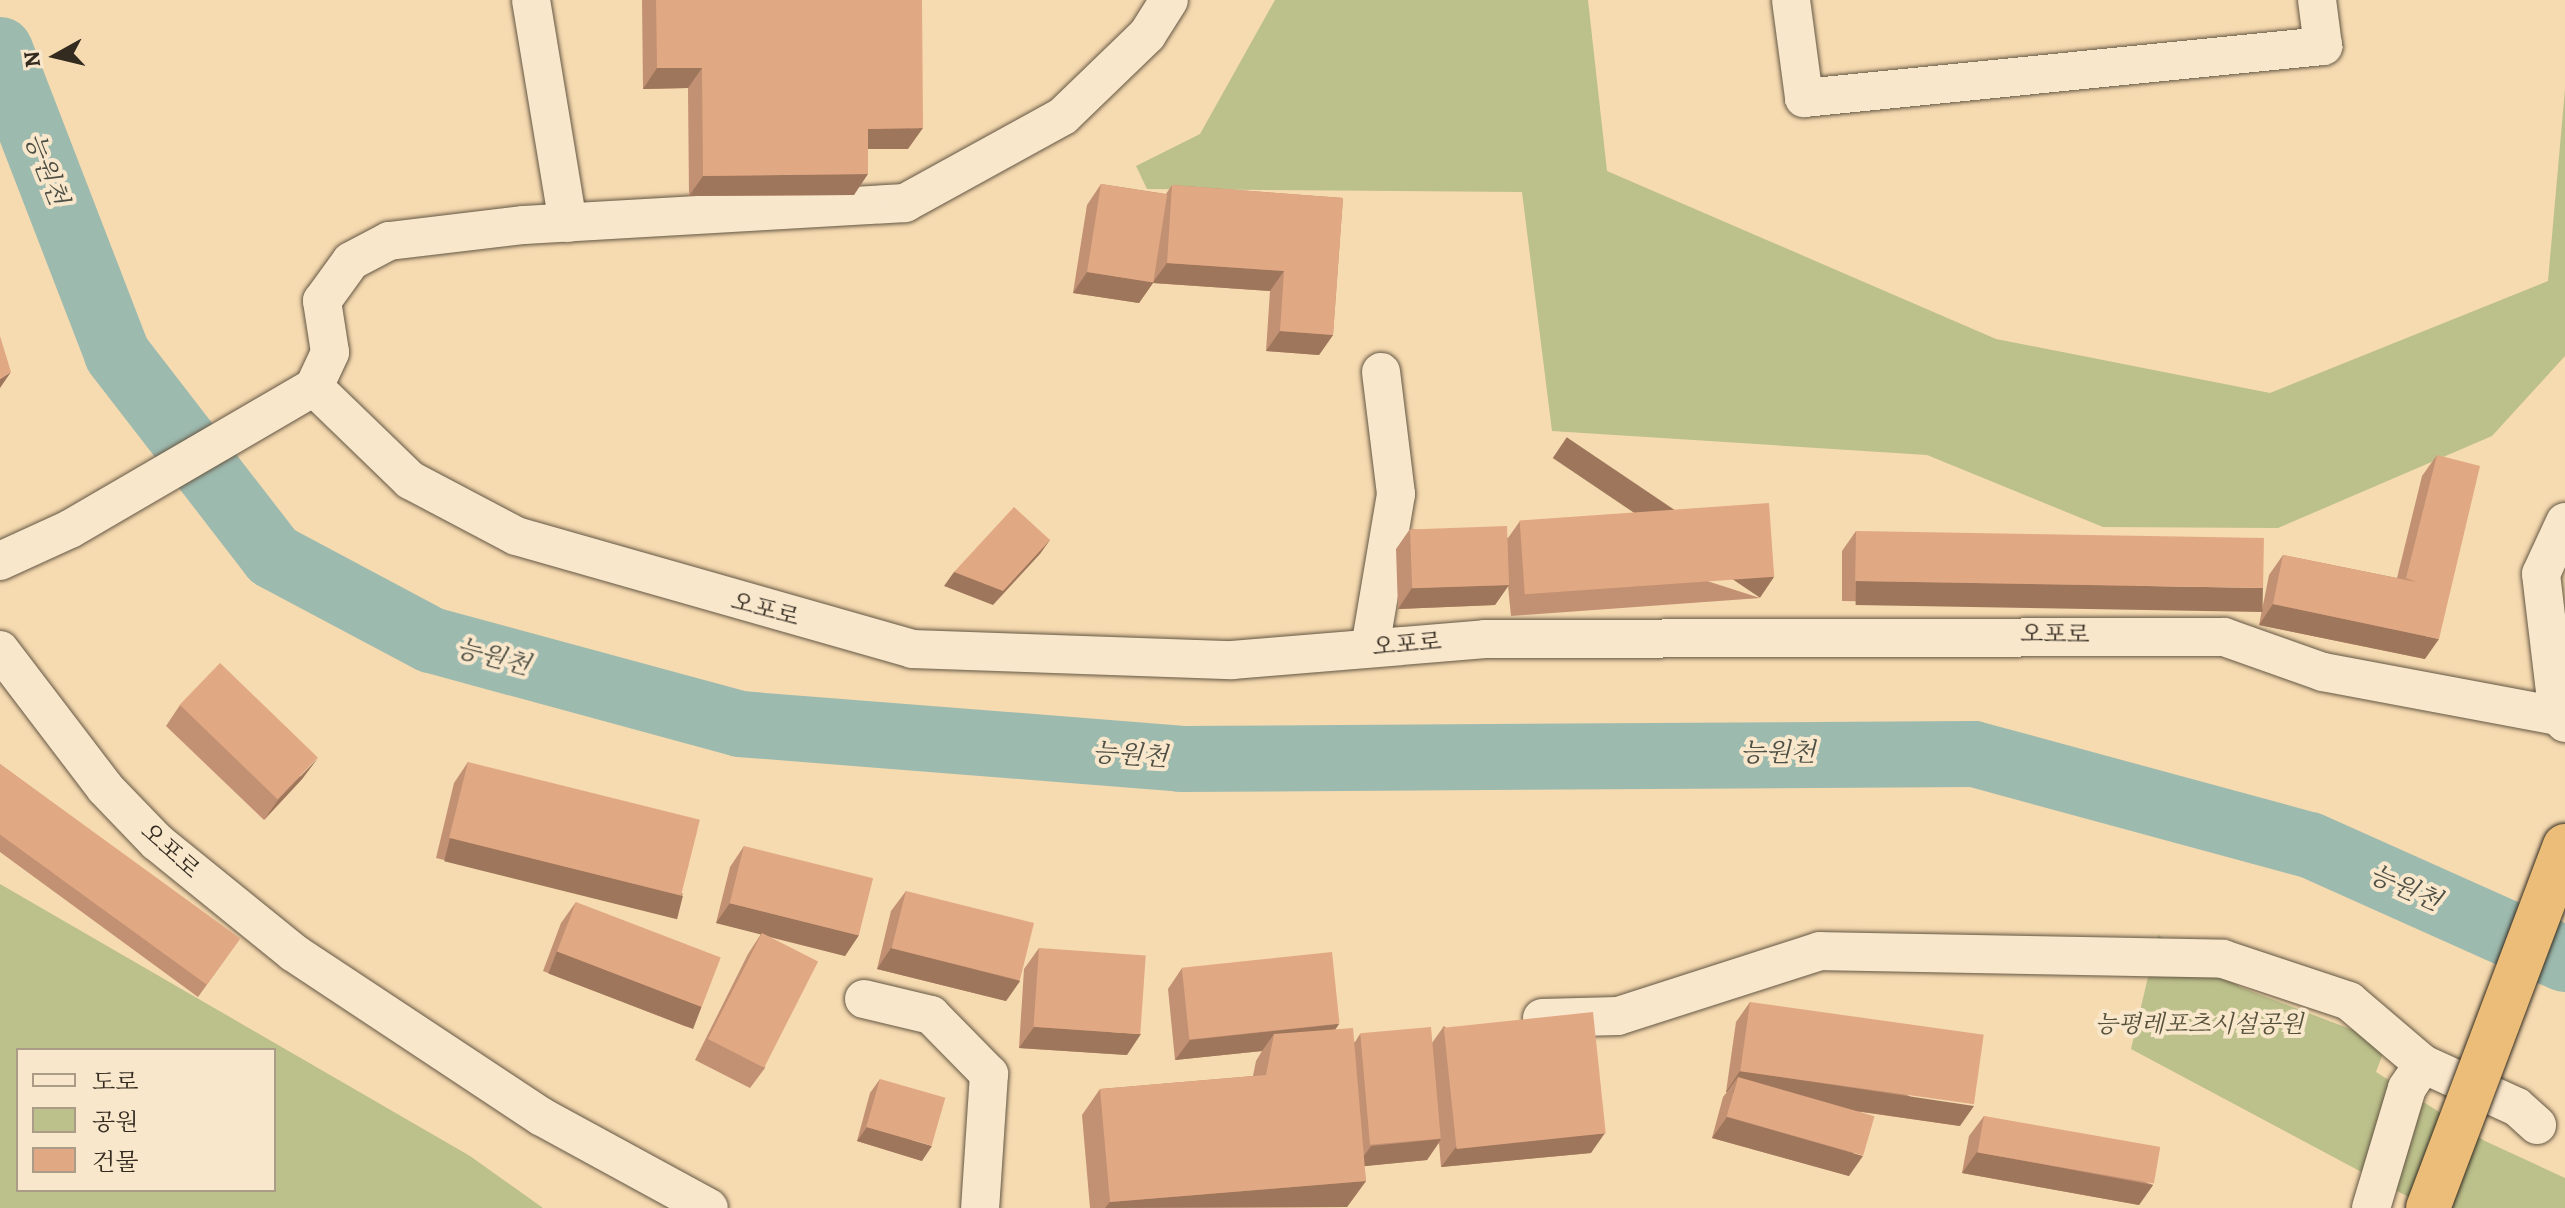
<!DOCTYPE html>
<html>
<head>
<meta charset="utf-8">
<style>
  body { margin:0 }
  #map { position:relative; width:2565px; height:1208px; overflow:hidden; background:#f6dab0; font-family:Alegreya,"Noto Serif KR",serif }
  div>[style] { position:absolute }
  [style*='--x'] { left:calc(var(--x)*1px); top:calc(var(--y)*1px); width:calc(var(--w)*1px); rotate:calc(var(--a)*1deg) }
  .green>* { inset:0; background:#bcc08b }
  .river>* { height:66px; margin:-33px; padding:0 33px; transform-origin:33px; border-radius:33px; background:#9dbaaf }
  .roads { filter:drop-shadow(0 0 2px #645744) drop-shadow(0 0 2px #645744) }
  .minor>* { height:38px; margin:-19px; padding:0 19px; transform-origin:19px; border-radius:19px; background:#f9e7cc }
  .bridges { filter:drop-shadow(0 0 2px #332b20) drop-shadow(0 0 2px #332b20) }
  .highway-bridge>* { height:44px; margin:-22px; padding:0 22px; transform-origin:22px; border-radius:22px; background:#ebbd78 }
  .wall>* { inset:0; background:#c29072 }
  .shaded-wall>* { inset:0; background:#9e765c; transform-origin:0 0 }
  .building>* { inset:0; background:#e1a884; transform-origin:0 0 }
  span { translate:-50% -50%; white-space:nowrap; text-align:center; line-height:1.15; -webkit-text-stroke:8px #f9e7cc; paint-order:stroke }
  .street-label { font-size:24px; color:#332b20 }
  .park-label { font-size:24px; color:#55503b; font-style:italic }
  .water-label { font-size:26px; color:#4e4f44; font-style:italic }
  .legend { position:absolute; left:16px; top:1048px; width:260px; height:144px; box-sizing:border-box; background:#f9e7cc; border:2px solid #aa9c87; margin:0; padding:10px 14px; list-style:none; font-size:24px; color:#332b20 }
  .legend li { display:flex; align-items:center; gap:16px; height:40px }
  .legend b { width:40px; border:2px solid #aa9c87 }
  .north { position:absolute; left:16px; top:16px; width:80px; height:80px; -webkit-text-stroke:6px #f9e7cc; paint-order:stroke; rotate:262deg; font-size:22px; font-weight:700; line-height:32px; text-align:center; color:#332b20 }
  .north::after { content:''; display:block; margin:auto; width:28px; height:36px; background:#332b20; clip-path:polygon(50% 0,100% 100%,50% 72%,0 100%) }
</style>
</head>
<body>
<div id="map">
  <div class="green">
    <div style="clip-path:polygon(1275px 0,1588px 0,1607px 171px,1996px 339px,2270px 393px,2548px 281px,2565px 89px,2565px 356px,2492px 436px,2278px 528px,2103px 527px,1927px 455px,1552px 431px,1522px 192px,1147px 189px,1136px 166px,1200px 134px)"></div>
    <div style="clip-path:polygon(evenodd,0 884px,470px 1156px,543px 1208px,0 1208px,0 884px,18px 1050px,274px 1050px,274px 1190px,18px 1190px,18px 1050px)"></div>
    <div style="clip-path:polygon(2158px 935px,2240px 987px,2387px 1043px,2376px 1072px,2485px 1141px,2565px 1178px,2565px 1208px,2429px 1208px,2131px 1049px)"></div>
  </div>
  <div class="river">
    <div style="--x:0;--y:50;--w:326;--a:68.9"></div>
    <div style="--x:117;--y:354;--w:255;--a:52.3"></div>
    <div style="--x:273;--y:556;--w:179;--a:28"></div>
    <div style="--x:431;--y:640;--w:320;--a:15.2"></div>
    <div style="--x:740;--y:724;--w:441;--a:4.5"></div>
    <div style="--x:1180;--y:759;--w:794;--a:-0.36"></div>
    <div style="--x:1974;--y:754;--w:348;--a:15.2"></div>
    <div style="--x:2310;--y:845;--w:279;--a:24.1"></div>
  </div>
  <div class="roads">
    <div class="minor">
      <div style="--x:531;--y:0;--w:226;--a:80.6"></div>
      <div style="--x:1791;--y:0;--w:99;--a:82.4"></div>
      <div style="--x:1804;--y:98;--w:522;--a:-5.72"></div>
      <div style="--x:2323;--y:46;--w:46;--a:-97.4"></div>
      <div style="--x:314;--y:387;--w:134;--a:44.1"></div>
      <div style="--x:410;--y:480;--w:120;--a:27.8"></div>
      <div style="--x:516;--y:536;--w:412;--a:15.9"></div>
      <div style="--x:912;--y:649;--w:320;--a:2"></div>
      <div style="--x:1232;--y:660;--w:254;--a:-4.7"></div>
      <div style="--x:1485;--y:639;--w:739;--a:-0.16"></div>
      <div style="--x:2224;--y:637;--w:105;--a:19.5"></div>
      <div style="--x:2323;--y:672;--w:239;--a:10.6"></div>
      <div style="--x:2565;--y:522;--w:57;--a:114.8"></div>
      <div style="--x:2541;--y:574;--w:143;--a:83.2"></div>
      <div style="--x:2558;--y:716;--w:10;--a:45"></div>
      <div style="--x:0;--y:561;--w:77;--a:-24.6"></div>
      <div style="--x:70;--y:529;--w:282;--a:-30.2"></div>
      <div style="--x:314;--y:387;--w:38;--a:-65"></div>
      <div style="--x:330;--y:352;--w:52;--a:-98.9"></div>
      <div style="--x:322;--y:301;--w:49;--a:-54.1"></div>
      <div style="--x:351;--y:261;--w:43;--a:-27.8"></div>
      <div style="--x:389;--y:241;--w:136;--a:-6.8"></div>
      <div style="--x:524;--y:225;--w:382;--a:-3.3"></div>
      <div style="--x:905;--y:203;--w:180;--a:-28.8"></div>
      <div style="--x:1063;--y:116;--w:117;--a:-44"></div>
      <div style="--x:1147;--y:35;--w:41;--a:-57.8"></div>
      <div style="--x:1370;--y:648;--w:156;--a:-80.4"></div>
      <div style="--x:1396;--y:494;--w:123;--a:-97"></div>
      <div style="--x:0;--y:650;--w:173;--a:52.7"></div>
      <div style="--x:105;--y:788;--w:75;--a:46.1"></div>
      <div style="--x:157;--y:842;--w:176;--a:39"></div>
      <div style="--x:294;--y:953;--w:297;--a:33.5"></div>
      <div style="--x:542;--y:1117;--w:190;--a:28.6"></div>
      <div style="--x:864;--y:999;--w:69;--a:13.4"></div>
      <div style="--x:931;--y:1015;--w:83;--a:45.5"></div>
      <div style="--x:989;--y:1074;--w:134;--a:93.8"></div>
      <div style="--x:1542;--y:1018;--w:76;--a:-1.5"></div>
      <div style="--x:1618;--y:1016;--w:212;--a:-17.8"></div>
      <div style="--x:1820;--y:951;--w:403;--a:1.1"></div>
      <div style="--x:2223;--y:959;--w:133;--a:18.4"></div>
      <div style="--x:2349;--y:1001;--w:97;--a:40.4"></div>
      <div style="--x:2371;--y:1208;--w:125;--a:-73.3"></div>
      <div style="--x:2407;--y:1088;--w:29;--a:-56"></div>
      <div style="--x:2423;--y:1064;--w:103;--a:24.6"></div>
      <div style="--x:2517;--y:1107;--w:27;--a:42"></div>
    </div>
  </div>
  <div class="bridges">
    <div class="highway-bridge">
      <div style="--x:2428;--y:1208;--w:387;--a:-69.3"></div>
    </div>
  </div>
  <div class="wall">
    <div style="clip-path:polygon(642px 0,922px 0,908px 149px,868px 149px,854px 195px,689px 196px,688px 88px,643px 89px)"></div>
    <div style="clip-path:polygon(1101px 184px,1166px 194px,1172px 185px,1343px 198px,1333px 335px,1319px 355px,1266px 351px,1270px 291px,1153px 283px,1139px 303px,1073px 293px,1087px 205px)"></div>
    <div style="clip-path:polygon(2437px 455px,2425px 659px,2259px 625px,2269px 575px,2283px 555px,2397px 578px,2422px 476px)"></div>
    <div style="clip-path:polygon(1520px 521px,1760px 598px,1511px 616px,1508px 586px,1495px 605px,1398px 609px,1396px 549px,1410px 529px,1508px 538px)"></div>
    <div style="clip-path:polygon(1856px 531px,2248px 607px,1842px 601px,1842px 551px)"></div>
    <div style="clip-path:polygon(180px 705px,303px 778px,264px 820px,166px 726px)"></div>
    <div style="clip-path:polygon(468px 762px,683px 894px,669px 914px,436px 858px,454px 783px)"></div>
    <div style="clip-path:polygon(0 764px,239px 940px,198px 997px,0 852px)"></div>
    <div style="clip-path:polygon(744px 846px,859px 935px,845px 956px,769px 937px,765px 1068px,750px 1088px,695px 1060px,748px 954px,761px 934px,716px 923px,730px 867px)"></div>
    <div style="clip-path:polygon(906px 891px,1020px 981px,1006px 1001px,877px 969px,891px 911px)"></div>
    <div style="clip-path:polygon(576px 902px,687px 1027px,543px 971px,561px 923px)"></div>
    <div style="clip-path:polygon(1039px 948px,1127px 1055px,1019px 1048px,1024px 969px)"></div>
    <div style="clip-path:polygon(1182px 968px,1339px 1024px,1335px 1030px,1355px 1042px,1360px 1034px,1432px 1043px,1444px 1026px,1591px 1153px,1441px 1167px,1439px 1143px,1427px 1160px,1364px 1166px,1366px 1181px,1347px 1207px,1090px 1208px,1082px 1115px,1100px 1089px,1253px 1076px,1256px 1061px,1262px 1051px,1175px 1060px,1168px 989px)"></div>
    <div style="clip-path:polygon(1750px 1002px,1960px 1126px,1861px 1112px,1849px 1176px,1712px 1138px,1723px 1097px,1727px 1092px,1726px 1092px,1736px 1022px)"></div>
    <div style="clip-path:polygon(880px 1079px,922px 1161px,857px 1141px,870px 1093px)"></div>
    <div style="clip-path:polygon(1984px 1116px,2153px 1185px,2139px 1205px,1962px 1173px,1969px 1136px)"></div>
  </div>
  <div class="shaded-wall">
    <div style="clip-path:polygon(657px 68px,702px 68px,688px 88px,643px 89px)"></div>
    <div style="clip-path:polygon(923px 128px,908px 149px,854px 149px,868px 129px)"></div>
    <div style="clip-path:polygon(868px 174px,854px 195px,689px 196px,703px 176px)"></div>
    <div style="clip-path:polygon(1167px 263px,1284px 271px,1270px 291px,1153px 283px,1139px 303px,1073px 293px,1087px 272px,1153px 282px)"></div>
    <div style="clip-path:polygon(1280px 331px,1333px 335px,1319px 355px,1266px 351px)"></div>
    <div style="clip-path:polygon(11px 372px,0 388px,0 379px)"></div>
    <div style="clip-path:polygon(1050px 540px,1040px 554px,993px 605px,944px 586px,954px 572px)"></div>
    <div style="left:1774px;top:577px;width:25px;height:250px;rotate:124deg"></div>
    <div style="left:1856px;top:581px;width:407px;height:24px;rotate:1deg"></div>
    <div style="clip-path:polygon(1509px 585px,1495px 605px,1398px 609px,1412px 588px)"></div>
    <div style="clip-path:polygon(2273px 604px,2439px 639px,2425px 659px,2259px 625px)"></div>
    <div style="clip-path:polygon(318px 758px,303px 778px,264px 820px,278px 800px)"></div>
    <div style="left:450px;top:838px;width:240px;height:24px;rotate:14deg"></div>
    <div style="clip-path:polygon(730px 903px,859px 935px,845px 956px,716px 923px)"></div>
    <div style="clip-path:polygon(891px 948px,1020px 981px,1006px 1001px,877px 969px)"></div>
    <div style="left:557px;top:951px;width:155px;height:24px;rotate:21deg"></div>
    <div style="clip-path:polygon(1339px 1024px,1325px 1044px,1274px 1034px,1262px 1051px,1175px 1060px,1190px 1040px)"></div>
    <div style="clip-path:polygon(1034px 1027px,1141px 1034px,1127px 1055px,1019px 1048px)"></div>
    <div style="clip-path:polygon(1740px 1071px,1974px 1106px,1960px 1126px,1733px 1093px,1738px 1077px,1727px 1092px,1726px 1092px)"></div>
    <div style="clip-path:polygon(1727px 1117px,1863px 1156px,1849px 1176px,1712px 1138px)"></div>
    <div style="clip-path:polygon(867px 1127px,932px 1146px,922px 1161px,857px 1141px)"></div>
    <div style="clip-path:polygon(1605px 1133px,1591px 1153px,1441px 1167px,1456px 1147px)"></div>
    <div style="clip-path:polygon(1441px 1139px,1427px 1160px,1356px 1167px,1371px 1146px)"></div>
    <div style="clip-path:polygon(1977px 1152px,2153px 1185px,2139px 1205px,1962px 1173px)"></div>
    <div style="clip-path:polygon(1366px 1181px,1347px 1207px,1105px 1208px,1110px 1202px)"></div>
  </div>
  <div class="building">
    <div style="clip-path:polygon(656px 0,922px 0,923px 128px,868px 129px,868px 174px,703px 176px,702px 68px,657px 68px)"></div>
    <div style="left:1101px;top:184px;width:67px;height:89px;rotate:9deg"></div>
    <div style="clip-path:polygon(1172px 185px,1343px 198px,1333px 335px,1280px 331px,1284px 271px,1167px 263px)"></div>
    <div style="clip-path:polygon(0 336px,11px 372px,0 379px)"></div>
    <div style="clip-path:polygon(2437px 455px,2480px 466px,2439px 639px,2273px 604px,2283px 555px,2416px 582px,2406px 578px)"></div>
    <div style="left:1769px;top:503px;width:74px;height:250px;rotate:86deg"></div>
    <div style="clip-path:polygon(1014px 507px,1050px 540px,1003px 591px,954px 572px)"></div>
    <div style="left:1507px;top:526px;width:59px;height:97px;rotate:88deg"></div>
    <div style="left:1856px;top:531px;width:408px;height:50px;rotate:1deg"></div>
    <div style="left:220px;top:663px;width:136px;height:58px;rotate:44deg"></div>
    <div style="left:468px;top:762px;width:239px;height:78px;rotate:14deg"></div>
    <div style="left:0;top:764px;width:297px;height:57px;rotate:36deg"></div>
    <div style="left:744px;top:846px;width:133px;height:59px;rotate:14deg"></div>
    <div style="left:906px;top:891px;width:132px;height:59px;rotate:14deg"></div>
    <div style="left:576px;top:902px;width:155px;height:53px;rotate:21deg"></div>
    <div style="left:762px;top:933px;width:63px;height:119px;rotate:27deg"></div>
    <div style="left:1039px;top:948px;width:107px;height:79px;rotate:4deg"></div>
    <div style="left:1332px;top:952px;width:72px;height:151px;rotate:84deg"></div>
    <div style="left:1750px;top:1002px;width:236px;height:70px;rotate:8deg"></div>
    <div style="left:1593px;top:1012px;width:122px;height:150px;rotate:84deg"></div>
    <div style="left:1431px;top:1027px;width:112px;height:71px;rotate:85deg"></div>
    <div style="clip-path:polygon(1353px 1028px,1366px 1181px,1110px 1202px,1100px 1089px,1266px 1075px,1274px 1034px)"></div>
    <div style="left:1738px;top:1077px;width:142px;height:41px;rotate:16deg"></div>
    <div style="left:880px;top:1079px;width:68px;height:50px;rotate:16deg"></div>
    <div style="left:1984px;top:1116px;width:179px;height:37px;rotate:10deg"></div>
  </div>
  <div class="street-label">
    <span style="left:765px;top:610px;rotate:15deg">오포로</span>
    <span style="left:2055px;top:635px;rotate:1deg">오포로</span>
    <span style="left:1407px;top:645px;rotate:-5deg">오포로</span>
    <span style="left:170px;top:851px;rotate:42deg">오포로</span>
  </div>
  <div class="park-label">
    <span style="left:2199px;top:1025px">능평레포츠시설공원</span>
  </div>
  <div class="water-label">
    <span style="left:46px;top:169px;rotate:69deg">능원천</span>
    <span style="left:493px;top:657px;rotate:15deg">능원천</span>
    <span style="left:1778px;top:753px">능원천</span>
    <span style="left:1130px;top:755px;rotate:4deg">능원천</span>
    <span style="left:2405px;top:888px;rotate:24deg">능원천</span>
  </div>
  <ul class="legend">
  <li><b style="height:10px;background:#f9e7cc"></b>도로</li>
  <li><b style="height:22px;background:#bcc08b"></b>공원</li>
  <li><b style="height:22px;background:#e1a884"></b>건물</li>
  </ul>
  <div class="north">N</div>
</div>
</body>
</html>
